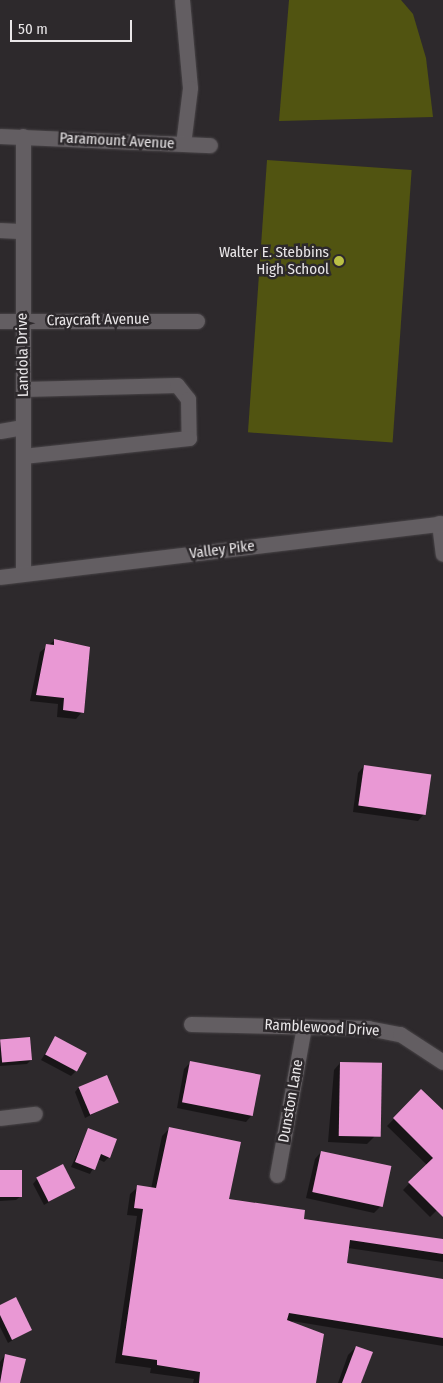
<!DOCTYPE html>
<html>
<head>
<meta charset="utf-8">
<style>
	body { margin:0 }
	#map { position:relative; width:443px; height:1383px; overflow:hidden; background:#2d292c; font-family:"Fira Sans Condensed",sans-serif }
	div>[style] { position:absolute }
	.green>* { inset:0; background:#515411; transform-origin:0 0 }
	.shadow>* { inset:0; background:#0007 }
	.building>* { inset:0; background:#e998d4; transform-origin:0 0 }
	.roads { filter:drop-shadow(0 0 1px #484447) drop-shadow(0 0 1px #484447) }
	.minor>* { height:15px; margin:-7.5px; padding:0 7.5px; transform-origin:7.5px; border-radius:7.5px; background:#635e62 }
	.dots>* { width:14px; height:14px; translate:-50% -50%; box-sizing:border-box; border:2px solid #2d292c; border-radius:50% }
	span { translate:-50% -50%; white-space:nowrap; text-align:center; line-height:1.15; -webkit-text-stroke:5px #2d292c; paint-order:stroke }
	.street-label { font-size:15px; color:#e9e6e8 }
	.poi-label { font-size:15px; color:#e9e6e8 }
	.right { translate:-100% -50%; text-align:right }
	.scale { position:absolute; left:10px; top:20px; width:122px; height:22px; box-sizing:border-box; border:2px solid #e9e6e8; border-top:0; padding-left:6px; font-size:15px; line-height:18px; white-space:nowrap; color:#e9e6e8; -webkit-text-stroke:4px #2d292c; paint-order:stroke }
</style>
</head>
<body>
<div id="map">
	<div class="green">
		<i style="clip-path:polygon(289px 0,401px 0,413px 14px,426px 58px,433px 117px,279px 121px)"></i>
		<i style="left:267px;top:160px;width:145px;height:273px;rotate:4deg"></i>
	</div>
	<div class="shadow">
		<i style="clip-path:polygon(55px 640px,70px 642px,82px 712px,76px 719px,57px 717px,58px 704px,30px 701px,40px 652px)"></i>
		<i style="clip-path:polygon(364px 766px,424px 814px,418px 821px,353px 812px,358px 773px)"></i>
		<i style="clip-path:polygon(55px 1038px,75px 1072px,71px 1076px,41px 1060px)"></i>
		<i style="clip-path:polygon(0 1042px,31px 1060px,27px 1064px,0 1066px)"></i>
		<i style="clip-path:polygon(191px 1062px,252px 1115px,246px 1122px,177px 1108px,184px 1069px)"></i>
		<i style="clip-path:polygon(340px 1063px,374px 1137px,367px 1144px,328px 1142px,334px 1070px)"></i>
		<i style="clip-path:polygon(79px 1087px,117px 1102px,85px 1118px,75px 1092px)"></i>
		<i style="clip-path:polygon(421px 1091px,443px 1113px,443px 1204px,430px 1217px,403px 1190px,427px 1165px,387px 1126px)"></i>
		<i style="clip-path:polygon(170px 1128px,228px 1200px,302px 1220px,443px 1240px,443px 1262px,348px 1248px,345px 1264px,443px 1280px,443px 1346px,292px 1321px,315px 1383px,193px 1383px,194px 1379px,150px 1373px,151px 1368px,115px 1363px,137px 1216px,127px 1215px,130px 1194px,138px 1187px,151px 1189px,162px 1136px)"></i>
		<i style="clip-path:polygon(88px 1130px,109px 1157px,104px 1162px,98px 1159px,90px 1174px,71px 1167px)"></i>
		<i style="clip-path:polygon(321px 1152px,381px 1206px,374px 1213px,306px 1198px,315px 1159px)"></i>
		<i style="clip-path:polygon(0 1172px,21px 1196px,16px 1200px,0 1201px)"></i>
		<i style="clip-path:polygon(37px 1179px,74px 1187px,44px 1205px,33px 1184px)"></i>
		<i style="clip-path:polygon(0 1307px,31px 1329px,8px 1343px,0 1327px)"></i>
		<i style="clip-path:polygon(356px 1347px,360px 1383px,338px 1383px,348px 1355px)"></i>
		<i style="clip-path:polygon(5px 1355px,19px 1383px,0 1383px,0 1362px)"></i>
	</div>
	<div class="building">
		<i style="clip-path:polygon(54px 639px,90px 647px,84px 713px,63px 710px,64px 698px,36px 695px,46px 644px,54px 645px)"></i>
		<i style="left:364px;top:765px;width:68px;height:41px;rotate:8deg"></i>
		<i style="left:55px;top:1036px;width:36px;height:21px;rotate:28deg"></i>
		<i style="left:30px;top:1037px;width:23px;height:30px;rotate:85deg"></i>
		<i style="left:190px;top:1061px;width:72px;height:42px;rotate:11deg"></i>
		<i style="left:340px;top:1062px;width:42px;height:74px;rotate:1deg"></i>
		<i style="left:107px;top:1075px;width:30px;height:31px;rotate:67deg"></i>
		<i style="clip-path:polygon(421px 1089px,443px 1110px,443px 1217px,408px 1182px,433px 1158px,393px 1118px)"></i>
		<i style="clip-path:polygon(169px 1127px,241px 1142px,229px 1199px,305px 1210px,304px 1219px,443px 1239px,443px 1254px,350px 1240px,347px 1263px,443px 1279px,443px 1338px,289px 1313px,287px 1320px,324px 1334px,316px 1383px,199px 1383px,200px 1372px,157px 1365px,157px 1360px,122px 1355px,143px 1209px,134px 1208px,137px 1185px,156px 1188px)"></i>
		<i style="clip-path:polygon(88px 1128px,117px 1139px,110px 1158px,101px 1154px,95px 1170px,75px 1162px)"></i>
		<i style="left:321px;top:1151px;width:72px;height:42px;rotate:12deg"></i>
		<i style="left:63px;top:1164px;width:27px;height:30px;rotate:63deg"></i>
		<i style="left:0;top:1170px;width:22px;height:27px"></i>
		<i style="clip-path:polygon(16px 1297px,32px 1330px,12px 1340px,0 1315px,0 1305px)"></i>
		<i style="clip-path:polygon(356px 1346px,373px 1352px,361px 1383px,342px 1383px)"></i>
		<i style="clip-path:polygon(5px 1354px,26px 1359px,20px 1383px,0 1383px)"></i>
	</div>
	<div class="roads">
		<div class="minor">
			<i style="left:182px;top:0;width:88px;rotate:84.8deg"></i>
			<i style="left:190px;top:88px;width:56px;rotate:97.1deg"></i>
			<i style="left:0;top:136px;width:210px;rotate:2.5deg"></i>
			<i style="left:0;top:230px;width:22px;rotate:3deg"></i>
			<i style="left:0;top:321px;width:197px"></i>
			<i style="left:23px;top:389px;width:154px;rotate:-1.5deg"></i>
			<i style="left:177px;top:385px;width:18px;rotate:52deg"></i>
			<i style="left:188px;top:399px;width:39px;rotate:89deg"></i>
			<i style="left:189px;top:438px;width:167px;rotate:173.8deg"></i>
			<i style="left:0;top:431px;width:23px;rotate:-10deg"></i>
			<i style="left:439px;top:523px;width:31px;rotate:83deg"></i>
			<i style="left:23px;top:574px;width:438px;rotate:-90deg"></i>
			<i style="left:0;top:577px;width:446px;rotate:-6.9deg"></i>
			<i style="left:191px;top:1024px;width:177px;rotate:1.3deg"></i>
			<i style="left:368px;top:1028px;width:33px;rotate:11deg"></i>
			<i style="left:400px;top:1034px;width:51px;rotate:33.1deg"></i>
			<i style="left:0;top:1118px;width:35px;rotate:-7deg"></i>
			<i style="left:277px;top:1175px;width:151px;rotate:-79.7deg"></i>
		</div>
	</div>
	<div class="dots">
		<i style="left:339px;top:261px;background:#bac045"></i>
	</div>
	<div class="street-label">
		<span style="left:117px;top:141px;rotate:3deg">Paramount Avenue</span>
		<span style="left:98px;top:320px;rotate:-1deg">Craycraft Avenue</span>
		<span style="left:23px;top:355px;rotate:-91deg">Landola Drive</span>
		<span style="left:222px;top:550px;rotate:-7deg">Valley Pike</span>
		<span style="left:322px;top:1028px;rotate:3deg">Ramblewood Drive</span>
		<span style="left:291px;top:1101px;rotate:-80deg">Dunston Lane</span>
	</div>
	<div class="poi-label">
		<span class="right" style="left:329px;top:261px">Walter E. Stebbins<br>High School</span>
	</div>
	<div class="scale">50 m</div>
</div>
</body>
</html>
